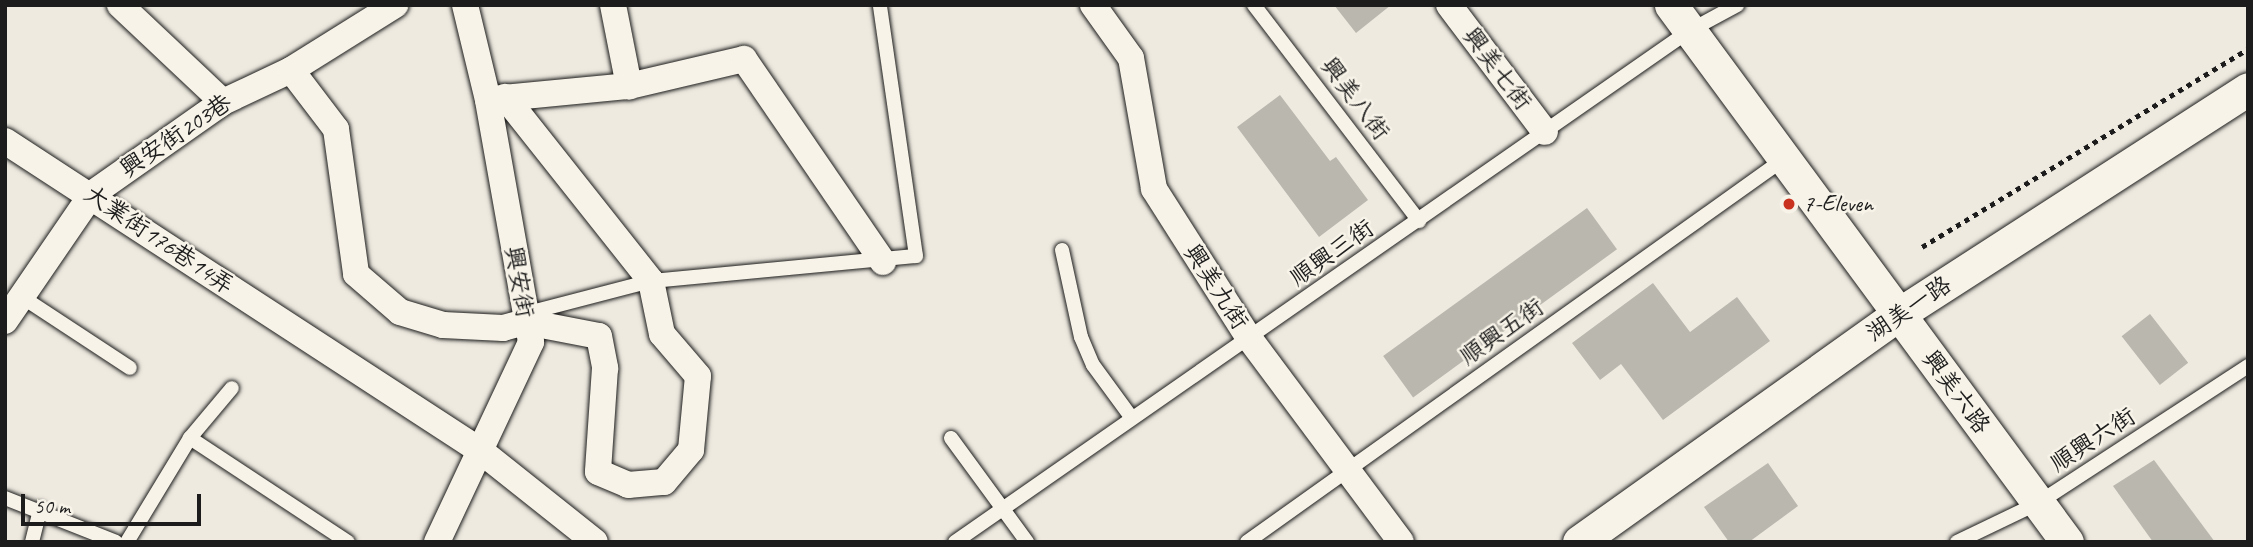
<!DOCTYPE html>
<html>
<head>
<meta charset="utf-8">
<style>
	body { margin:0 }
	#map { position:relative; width:2253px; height:547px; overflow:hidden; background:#eeeae0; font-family:Caveat,"LXGW WenKai TC",sans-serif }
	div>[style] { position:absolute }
	.building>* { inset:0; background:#bab7af; transform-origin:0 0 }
	.path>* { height:4.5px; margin-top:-2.25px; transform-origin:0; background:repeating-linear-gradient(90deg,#1c1c1c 0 5px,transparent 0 10px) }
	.roads { filter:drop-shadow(0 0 2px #1c1c1c) drop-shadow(0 0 2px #1c1c1c) }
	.service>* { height:14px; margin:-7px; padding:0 7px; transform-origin:7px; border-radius:7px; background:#f7f3e8 }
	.minor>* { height:26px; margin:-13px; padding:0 13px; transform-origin:13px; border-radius:13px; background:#f7f3e8 }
	.tertiary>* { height:33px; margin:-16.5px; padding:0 16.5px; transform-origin:16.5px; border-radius:16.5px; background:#f7f3e8 }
	.dots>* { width:19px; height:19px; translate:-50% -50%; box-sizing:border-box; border:4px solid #f7f3e8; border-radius:50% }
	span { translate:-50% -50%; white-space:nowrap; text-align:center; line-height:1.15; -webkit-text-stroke:5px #f7f3e8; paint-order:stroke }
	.street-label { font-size:24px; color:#1c1c1c }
	.poi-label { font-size:24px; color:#1c1c1c }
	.left { translate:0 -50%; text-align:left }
	.frame { position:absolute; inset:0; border:7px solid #1c1c1c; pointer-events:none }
	.scale { position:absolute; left:21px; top:494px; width:180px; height:32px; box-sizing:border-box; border:4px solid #1c1c1c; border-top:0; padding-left:9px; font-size:21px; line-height:24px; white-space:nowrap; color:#1c1c1c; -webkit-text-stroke:5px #f7f3e8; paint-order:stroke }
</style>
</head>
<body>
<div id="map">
	<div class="building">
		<i style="clip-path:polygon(1334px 5px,1391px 5px,1356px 33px)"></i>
		<i style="clip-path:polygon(1280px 95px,1330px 161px,1336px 157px,1368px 200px,1319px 237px,1237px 127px)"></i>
		<i style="left:1587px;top:208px;width:51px;height:252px;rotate:54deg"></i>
		<i style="clip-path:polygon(1653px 283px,1690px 332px,1737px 297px,1770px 341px,1663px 420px,1621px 364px,1600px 380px,1572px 343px)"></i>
		<i style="left:2150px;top:314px;width:62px;height:36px;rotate:52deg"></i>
		<i style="clip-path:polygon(2154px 460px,2215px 542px,2153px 542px,2113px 486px)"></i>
		<i style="clip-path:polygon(1768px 463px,1798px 506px,1749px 542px,1729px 542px,1704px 507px)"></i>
	</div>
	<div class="path">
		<i style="left:1922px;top:247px;width:381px;rotate:-31.3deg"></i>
	</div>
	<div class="roads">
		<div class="service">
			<i style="left:1254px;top:5px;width:272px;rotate:52.6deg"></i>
			<i style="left:1062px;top:250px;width:89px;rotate:77.7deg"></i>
			<i style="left:1081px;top:337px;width:30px;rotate:67deg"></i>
			<i style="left:1093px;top:365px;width:64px;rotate:53.8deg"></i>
			<i style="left:22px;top:297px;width:129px;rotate:33.3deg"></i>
			<i style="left:524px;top:314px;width:131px;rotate:-14.6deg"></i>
			<i style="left:651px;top:281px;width:266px;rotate:-5.4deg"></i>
			<i style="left:916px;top:256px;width:254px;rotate:-98.2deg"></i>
			<i style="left:190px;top:438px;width:189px;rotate:33.4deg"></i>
			<i style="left:951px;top:438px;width:129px;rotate:53.8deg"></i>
			<i style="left:5px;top:498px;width:119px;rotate:21.6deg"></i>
			<i style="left:32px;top:542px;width:34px;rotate:-76deg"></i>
			<i style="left:127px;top:542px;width:122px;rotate:-58.8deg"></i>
			<i style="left:190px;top:438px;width:65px;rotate:-50deg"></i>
			<i style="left:955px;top:542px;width:894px;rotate:-34.85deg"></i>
			<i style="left:1689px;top:31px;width:55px;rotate:-28.4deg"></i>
			<i style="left:1247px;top:542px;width:660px;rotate:-35.5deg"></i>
			<i style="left:1957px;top:542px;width:90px;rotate:-25.7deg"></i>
			<i style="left:2038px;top:503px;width:251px;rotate:-33.1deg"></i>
		</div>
		<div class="minor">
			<i style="left:120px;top:5px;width:141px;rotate:43.3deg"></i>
			<i style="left:613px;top:5px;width:83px;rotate:78.8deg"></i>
			<i style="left:1093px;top:5px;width:65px;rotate:54.4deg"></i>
			<i style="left:1131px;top:58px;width:133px;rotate:80deg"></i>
			<i style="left:1154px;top:189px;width:177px;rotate:57.5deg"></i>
			<i style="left:1249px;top:338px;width:254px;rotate:53.3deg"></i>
			<i style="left:1449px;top:5px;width:159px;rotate:52.9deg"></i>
			<i style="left:291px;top:70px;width:74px;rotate:52.7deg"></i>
			<i style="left:336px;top:129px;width:146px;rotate:82.1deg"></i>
			<i style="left:356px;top:274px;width:58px;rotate:40.8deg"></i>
			<i style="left:400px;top:312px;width:45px;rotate:16.8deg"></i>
			<i style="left:443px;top:325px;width:60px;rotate:2.9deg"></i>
			<i style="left:503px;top:328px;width:24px;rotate:-15deg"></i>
			<i style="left:526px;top:322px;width:74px;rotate:10.9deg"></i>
			<i style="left:599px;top:336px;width:33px;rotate:79deg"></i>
			<i style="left:605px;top:368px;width:104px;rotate:93.9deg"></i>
			<i style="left:598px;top:472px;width:33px;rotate:23deg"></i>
			<i style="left:628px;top:485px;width:36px;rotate:-5deg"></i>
			<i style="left:664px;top:482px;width:42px;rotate:-49.8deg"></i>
			<i style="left:691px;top:450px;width:74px;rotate:-84.6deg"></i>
			<i style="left:698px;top:376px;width:55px;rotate:-130.6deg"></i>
			<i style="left:662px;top:334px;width:54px;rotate:-101.7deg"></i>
			<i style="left:651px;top:281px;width:235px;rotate:-128.4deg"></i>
			<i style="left:493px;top:99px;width:137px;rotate:-5.5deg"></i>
			<i style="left:629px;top:86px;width:118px;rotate:-13.2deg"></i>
			<i style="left:744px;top:59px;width:246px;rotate:55.6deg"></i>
			<i style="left:5px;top:141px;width:569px;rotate:33.1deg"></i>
			<i style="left:482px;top:452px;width:144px;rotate:38.5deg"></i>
			<i style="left:5px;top:321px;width:154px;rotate:-55.6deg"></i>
			<i style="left:92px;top:194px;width:160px;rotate:-35.1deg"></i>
			<i style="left:223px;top:102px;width:75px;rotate:-25.2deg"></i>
			<i style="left:291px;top:70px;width:123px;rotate:-32deg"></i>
			<i style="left:437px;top:542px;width:221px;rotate:-64.8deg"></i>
			<i style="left:531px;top:342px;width:246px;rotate:-100.1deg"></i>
			<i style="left:488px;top:100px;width:98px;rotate:-103.6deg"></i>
		</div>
		<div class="tertiary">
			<i style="left:1671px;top:5px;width:667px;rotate:53.59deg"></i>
			<i style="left:1579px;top:542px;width:393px;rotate:-35.5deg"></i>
			<i style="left:1899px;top:314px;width:415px;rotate:-32.8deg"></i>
		</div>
	</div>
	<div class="dots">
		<i style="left:1789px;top:204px;background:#c8321e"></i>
	</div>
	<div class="street-label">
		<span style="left:1497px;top:69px;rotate:53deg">興美七街</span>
		<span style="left:1355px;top:99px;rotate:53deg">興美八街</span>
		<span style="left:176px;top:136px;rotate:-34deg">興安街203巷</span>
		<span style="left:159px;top:240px;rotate:34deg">大業街176巷14弄</span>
		<span style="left:1332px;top:253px;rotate:-35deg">順興三街</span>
		<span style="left:519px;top:282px;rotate:80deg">興安街</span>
		<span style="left:1216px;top:287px;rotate:57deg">興美九街</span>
		<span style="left:1909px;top:309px;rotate:-34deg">湖美一路</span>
		<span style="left:1502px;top:332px;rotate:-35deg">順興五街</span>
		<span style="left:1956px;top:392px;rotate:54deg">興美六路</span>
		<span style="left:2093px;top:440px;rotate:-33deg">順興六街</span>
	</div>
	<div class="poi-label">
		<span class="left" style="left:1803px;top:204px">7-Eleven</span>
	</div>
	<div class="frame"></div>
	<div class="scale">50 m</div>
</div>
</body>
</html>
